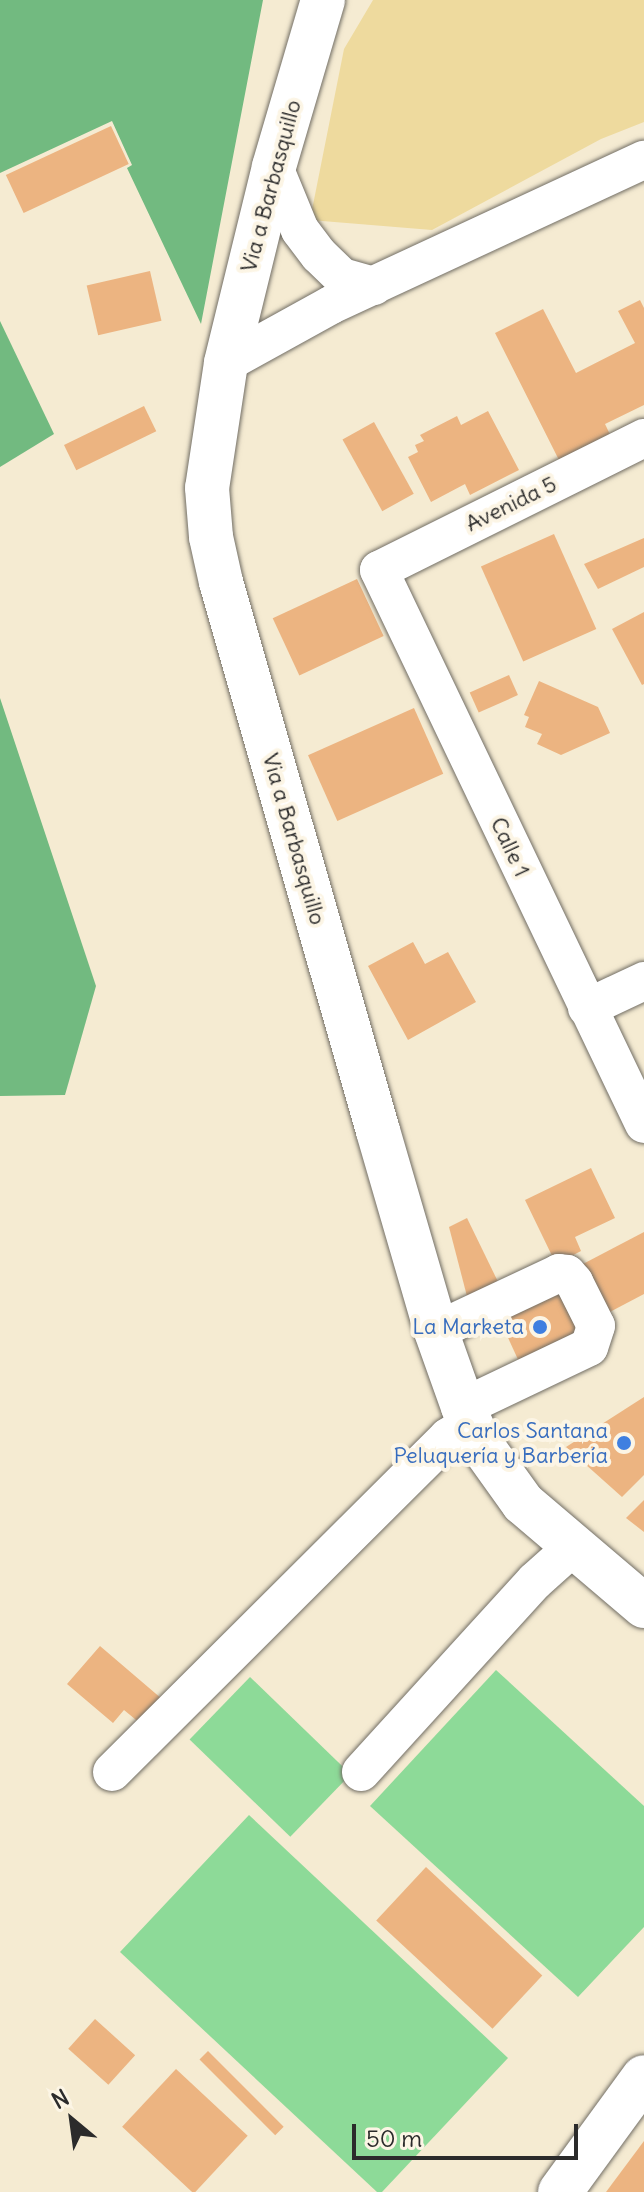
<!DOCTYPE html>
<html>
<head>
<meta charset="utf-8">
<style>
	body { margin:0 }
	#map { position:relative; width:644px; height:2192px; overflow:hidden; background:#f5ebd2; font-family:Delius,sans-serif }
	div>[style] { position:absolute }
	.green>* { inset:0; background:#8dda98; transform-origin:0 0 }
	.forest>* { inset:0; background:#72ba80 }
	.sand>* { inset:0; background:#eeda9e }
	.building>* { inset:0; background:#ecb481; transform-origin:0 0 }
	.roads { filter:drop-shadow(0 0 2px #726e65) drop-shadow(0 0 2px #726e65) }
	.minor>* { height:38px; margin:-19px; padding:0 19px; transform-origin:19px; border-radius:19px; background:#fff }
	.major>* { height:44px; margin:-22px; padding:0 22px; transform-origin:22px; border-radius:22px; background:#fff }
	.dots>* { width:22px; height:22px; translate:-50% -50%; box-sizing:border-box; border:4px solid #fcf5e5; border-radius:50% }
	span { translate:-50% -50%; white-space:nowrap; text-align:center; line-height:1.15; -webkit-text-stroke:8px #fcf5e5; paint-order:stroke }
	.street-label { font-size:22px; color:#2b2b2b }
	.shop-label { font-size:22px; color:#366cbe }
	.right { translate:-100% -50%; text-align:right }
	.north { position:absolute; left:32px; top:2080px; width:80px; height:80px; -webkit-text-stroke:6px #fcf5e5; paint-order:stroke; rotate:331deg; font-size:22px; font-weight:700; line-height:32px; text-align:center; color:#2b2b2b }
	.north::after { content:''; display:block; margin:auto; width:28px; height:36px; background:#2b2b2b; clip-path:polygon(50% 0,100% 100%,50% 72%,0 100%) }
	.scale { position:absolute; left:352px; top:2124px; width:226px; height:36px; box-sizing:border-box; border:4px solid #2b2b2b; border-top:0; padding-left:10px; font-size:24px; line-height:28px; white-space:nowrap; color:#2b2b2b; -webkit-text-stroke:6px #fcf5e5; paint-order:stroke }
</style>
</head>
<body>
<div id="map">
	<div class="green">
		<i style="clip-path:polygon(496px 1670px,644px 1806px,644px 1927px,578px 1997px,370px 1806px)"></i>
		<i style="left:250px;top:1677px;width:140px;height:87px;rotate:44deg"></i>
		<i style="clip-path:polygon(249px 1815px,508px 2058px,382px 2192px,377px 2192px,120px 1952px)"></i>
	</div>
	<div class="forest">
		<i style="clip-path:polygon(0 0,263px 0,201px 324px,127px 168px,132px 165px,112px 121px,0 173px)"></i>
		<i style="clip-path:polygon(0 321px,54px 434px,0 467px)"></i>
		<i style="clip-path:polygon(0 698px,96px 986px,65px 1095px,0 1096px)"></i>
	</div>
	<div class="sand">
		<i style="clip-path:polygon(373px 0,644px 0,644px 122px,601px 139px,432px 230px,310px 220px,344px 49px)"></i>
	</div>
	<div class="building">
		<i style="left:111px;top:126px;width:42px;height:116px;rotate:65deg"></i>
		<i style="left:150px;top:271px;width:51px;height:65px;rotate:77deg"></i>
		<i style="clip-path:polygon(640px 300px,644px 308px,644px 405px,605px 424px,617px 449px,566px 474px,495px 333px,543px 309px,576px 373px,635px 343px,618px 311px)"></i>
		<i style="left:144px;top:406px;width:28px;height:89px;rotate:64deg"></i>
		<i style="clip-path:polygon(488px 411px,519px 470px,470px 495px,465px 484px,431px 502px,408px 457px,418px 452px,415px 445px,424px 441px,420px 435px,457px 416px,461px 425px)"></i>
		<i style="left:374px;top:422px;width:82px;height:36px;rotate:61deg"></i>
		<i style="left:554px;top:534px;width:104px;height:80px;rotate:66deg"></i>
		<i style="clip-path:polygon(644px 538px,644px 567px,598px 589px,584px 564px)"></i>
		<i style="left:357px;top:579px;width:63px;height:93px;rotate:65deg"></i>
		<i style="clip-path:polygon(644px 612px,644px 684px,642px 685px,612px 629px)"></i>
		<i style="left:509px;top:675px;width:22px;height:43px;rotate:66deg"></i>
		<i style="clip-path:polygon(539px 681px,598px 707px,610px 733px,561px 755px,537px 744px,542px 734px,525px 727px,529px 717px,524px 715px)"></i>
		<i style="left:414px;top:708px;width:72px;height:116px;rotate:66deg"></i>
		<i style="clip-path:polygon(413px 942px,425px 964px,448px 952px,476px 1002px,408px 1040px,368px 966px)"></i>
		<i style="clip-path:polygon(591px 1168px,615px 1218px,575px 1237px,581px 1251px,556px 1264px,525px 1200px)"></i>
		<i style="clip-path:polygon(467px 1218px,502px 1290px,469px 1304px,449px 1227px)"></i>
		<i style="clip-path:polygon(644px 1232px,644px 1294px,606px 1314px,581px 1265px)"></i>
		<i style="clip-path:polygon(553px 1281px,583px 1337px,521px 1366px,498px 1316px)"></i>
		<i style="clip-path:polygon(644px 1397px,644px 1475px,622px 1497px,566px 1447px)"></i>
		<i style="clip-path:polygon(644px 1500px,644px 1532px,626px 1518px)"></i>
		<i style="clip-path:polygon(100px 1646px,162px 1699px,141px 1724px,124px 1710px,113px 1723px,67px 1684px)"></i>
		<i style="left:426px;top:1867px;width:159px;height:73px;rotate:43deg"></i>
		<i style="left:95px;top:2019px;width:54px;height:40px;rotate:42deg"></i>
		<i style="left:208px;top:2051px;width:107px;height:12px;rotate:45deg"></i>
		<i style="left:176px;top:2069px;width:98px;height:79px;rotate:43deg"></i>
		<i style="clip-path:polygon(644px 2141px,644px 2192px,606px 2192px)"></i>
	</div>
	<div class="roads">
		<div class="minor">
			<i style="left:274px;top:167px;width:68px;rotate:67.6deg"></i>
			<i style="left:300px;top:230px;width:31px;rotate:53deg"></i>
			<i style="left:319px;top:255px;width:32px;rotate:44deg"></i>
			<i style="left:342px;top:277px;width:33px;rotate:16deg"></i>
			<i style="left:226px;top:363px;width:120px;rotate:-28.9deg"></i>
			<i style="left:331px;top:305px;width:345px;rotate:-24.9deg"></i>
			<i style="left:644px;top:438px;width:296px;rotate:153.5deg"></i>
			<i style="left:379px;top:570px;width:614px;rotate:64.44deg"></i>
			<i style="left:587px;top:1008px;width:63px;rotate:-25.3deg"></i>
			<i style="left:436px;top:1331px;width:136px;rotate:-25.2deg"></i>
			<i style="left:559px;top:1273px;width:8px;rotate:7deg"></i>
			<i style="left:567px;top:1274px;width:11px;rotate:49deg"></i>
			<i style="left:574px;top:1282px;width:49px;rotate:63.4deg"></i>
			<i style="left:596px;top:1326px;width:22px;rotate:108deg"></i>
			<i style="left:589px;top:1347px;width:140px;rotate:154.5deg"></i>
			<i style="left:112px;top:1772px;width:474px;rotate:-44.9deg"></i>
			<i style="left:448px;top:1437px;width:26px;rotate:-31deg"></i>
			<i style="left:361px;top:1772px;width:258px;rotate:-47.7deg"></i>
			<i style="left:535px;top:1581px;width:52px;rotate:-41.9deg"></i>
		</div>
		<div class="major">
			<i style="left:323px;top:0;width:174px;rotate:106.4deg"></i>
			<i style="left:274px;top:167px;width:202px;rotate:103.8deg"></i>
			<i style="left:226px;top:363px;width:126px;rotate:98.6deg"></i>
			<i style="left:207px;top:488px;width:49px;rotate:85.3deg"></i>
			<i style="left:211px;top:537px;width:46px;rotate:77.5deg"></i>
			<i style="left:221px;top:582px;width:571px;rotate:74.04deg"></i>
			<i style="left:378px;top:1131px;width:208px;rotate:73.8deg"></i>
			<i style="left:436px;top:1331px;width:81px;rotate:70.4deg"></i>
			<i style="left:463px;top:1407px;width:40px;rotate:65deg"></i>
			<i style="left:480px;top:1443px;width:74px;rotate:54.4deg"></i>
			<i style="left:523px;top:1503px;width:159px;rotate:40.4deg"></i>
			<i style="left:560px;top:2192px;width:142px;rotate:-53.9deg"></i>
		</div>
	</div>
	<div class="dots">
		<i style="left:540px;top:1327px;background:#3f7fe0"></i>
		<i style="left:624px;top:1443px;background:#3f7fe0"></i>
	</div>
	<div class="street-label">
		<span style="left:271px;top:186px;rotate:-75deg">Via a Barbasquillo</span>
		<span style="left:511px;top:504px;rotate:-26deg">Avenida 5</span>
		<span style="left:294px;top:839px;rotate:74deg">Via a Barbasquillo</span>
		<span style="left:510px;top:847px;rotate:65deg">Calle 1</span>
	</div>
	<div class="shop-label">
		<span class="right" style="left:524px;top:1327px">La Marketa</span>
		<span class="right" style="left:608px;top:1443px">Carlos Santana<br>Peluquería y Barbería</span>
	</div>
	<div class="north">N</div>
	<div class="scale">50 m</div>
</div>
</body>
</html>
